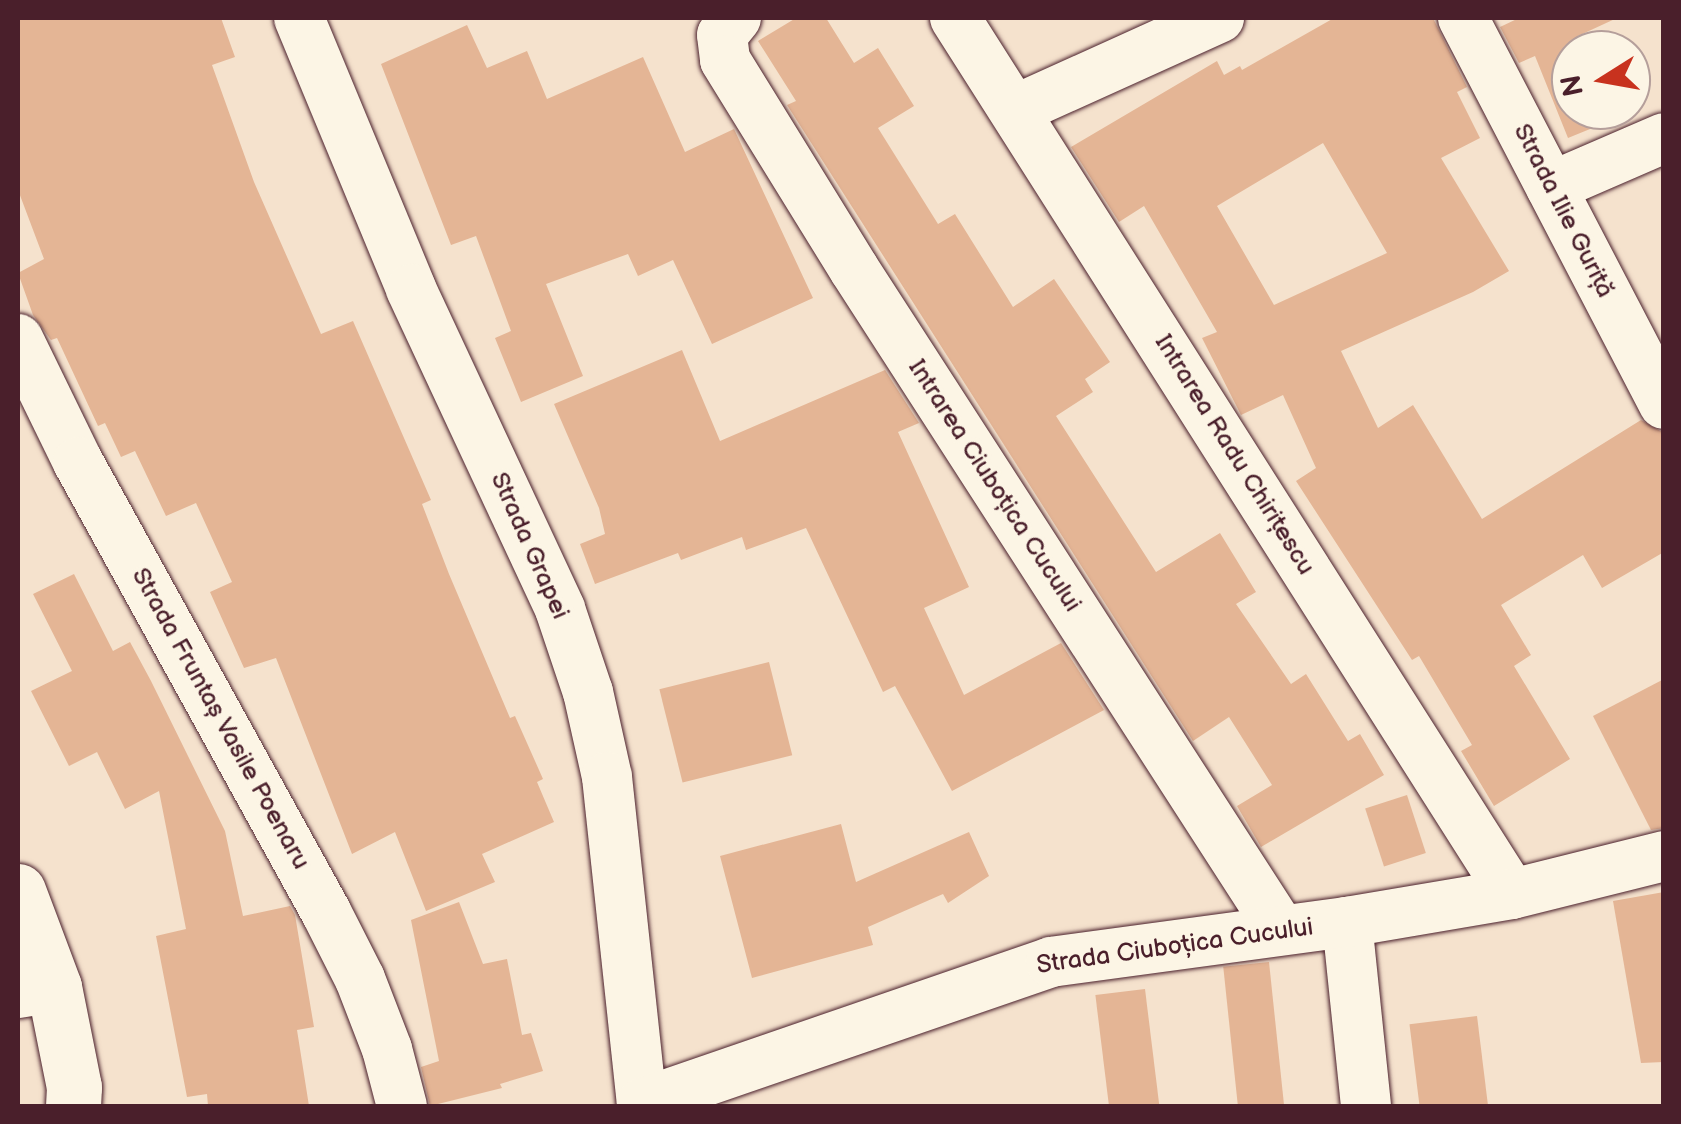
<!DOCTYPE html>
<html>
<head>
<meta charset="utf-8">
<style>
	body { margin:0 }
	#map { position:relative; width:1681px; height:1124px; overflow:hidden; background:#f5e2cd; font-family:"Balsamiq Sans",sans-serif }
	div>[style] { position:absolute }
	.building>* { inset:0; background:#e4b595; transform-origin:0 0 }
	.roads { filter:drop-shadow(0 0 2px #4a1f2b) drop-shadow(0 0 2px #4a1f2b) }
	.minor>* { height:50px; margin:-25px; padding:0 25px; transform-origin:25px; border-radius:25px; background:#fcf5e5 }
	.tertiary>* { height:55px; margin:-27.5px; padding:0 27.5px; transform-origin:27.5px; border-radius:27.5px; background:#fcf5e5 }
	span { translate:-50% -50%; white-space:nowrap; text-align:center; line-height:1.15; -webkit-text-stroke:8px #fcf5e5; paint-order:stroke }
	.street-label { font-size:25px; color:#4a1f2b }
	.frame { position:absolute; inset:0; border:20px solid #4a1f2b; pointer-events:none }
	.north { position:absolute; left:1551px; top:30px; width:100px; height:100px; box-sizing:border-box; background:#fcf5e5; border:2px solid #b59f9b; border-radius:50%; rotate:259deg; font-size:28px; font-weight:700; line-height:40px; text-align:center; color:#4a1f2b }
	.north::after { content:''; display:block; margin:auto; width:35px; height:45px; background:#c8321e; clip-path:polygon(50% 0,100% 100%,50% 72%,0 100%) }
</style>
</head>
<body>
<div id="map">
	<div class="building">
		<i style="clip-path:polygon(18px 18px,221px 18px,235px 57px,212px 65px,254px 182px,321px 334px,353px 321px,431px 500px,422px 504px,449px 574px,510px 718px,515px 716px,543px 779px,537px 782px,554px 822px,482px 854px,495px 882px,426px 911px,395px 832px,352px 854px,276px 658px,244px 668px,210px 592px,232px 582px,196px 503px,166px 516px,135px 451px,121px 457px,105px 423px,98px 426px,57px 338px,51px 340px,33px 315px,18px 273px,44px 259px,18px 190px)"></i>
		<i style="clip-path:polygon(796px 18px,826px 18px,854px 63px,878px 48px,914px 106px,878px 128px,938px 224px,955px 214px,1013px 307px,1054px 279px,1110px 362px,1085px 379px,1093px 392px,1056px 416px,1156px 572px,1220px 533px,1256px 592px,1236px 604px,1291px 684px,1306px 674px,1348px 741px,1360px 734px,1384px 775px,1261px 847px,1237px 806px,1272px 785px,1229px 717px,1193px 741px,787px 105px,796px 101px,758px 41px)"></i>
		<i style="clip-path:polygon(evenodd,1334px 18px,1433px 18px,1467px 87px,1457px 92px,1480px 138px,1441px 158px,1509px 271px,1473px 292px,1341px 351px,1378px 428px,1413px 405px,1482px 519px,1641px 420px,1664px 433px,1664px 552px,1602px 588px,1583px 555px,1501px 605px,1531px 655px,1514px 666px,1570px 759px,1494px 806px,1461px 751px,1472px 745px,1419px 656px,1412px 660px,1296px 481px,1316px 468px,1283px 395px,1241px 415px,1202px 338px,1217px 332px,1144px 206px,1119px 222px,1071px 147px,1217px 61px,1224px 75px,1240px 66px,1242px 70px,1334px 18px,1323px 143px,1387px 253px,1274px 305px,1217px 206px,1323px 143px)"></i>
		<i style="clip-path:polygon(1519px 18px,1617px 18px,1578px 36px,1584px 50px,1571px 50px,1571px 110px,1608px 110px,1612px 120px,1568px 138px,1535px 56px,1519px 63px,1500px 27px)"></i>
		<i style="clip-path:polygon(467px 25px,487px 68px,527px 51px,547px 99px,643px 57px,685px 152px,734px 129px,813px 298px,712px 344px,673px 260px,638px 276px,628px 254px,546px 284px,583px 376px,521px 402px,495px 338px,511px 331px,476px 236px,451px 245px,381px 64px)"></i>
		<i style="clip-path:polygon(682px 350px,720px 441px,885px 370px,919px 423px,898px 432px,969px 587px,924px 608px,964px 695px,1061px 643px,1104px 710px,952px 791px,895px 686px,883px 692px,806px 528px,746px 550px,742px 537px,681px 560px,678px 553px,595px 584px,580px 544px,605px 534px,599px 508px,554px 404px)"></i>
		<i style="clip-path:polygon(74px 574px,113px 651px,130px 642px,151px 681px,225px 831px,243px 916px,290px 906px,295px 915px,314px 1027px,297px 1030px,309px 1106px,208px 1106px,207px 1094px,187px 1097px,156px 936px,186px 929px,159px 791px,125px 809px,97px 752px,69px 766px,31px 691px,72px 671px,33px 594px)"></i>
		<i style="left:769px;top:662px;width:96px;height:113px;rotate:76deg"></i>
		<i style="clip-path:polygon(1664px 679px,1664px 828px,1651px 830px,1593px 716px)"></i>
		<i style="left:1407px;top:795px;width:61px;height:44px;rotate:72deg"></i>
		<i style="clip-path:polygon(841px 824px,856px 882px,969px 832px,989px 876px,948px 903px,943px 894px,868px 927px,873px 945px,752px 978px,720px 856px)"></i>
		<i style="clip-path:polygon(1664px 892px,1664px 1062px,1641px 1063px,1613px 901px)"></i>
		<i style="clip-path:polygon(459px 902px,483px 964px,507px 959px,522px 1035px,531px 1033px,543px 1071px,500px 1084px,502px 1088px,430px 1106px,421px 1067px,439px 1061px,411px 920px)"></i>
		<i style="left:1269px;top:962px;width:145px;height:46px;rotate:84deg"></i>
		<i style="left:1145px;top:989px;width:118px;height:50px;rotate:83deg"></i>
		<i style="left:1477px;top:1016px;width:91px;height:68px;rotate:83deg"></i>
	</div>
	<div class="roads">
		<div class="minor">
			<i style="left:299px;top:18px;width:293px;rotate:67.5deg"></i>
			<i style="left:411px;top:289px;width:353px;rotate:65deg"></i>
			<i style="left:560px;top:609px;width:88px;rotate:71.4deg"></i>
			<i style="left:588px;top:692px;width:87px;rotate:77.4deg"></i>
			<i style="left:607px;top:777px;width:331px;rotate:83.9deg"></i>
			<i style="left:736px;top:18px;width:22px;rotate:129deg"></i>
			<i style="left:722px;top:35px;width:25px;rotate:83deg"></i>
			<i style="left:725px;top:60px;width:246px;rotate:58.3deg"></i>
			<i style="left:854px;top:269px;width:787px;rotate:57.14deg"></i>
			<i style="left:955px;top:18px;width:1038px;rotate:57.55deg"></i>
			<i style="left:1463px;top:18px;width:435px;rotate:62.5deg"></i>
			<i style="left:1015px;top:110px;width:224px;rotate:-24.3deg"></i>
			<i style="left:1551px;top:187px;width:123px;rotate:-23.4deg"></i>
			<i style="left:18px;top:339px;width:137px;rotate:64deg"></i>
			<i style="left:78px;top:462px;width:514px;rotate:61.14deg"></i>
			<i style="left:326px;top:912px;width:75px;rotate:63.1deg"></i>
			<i style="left:360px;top:979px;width:75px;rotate:68.9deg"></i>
			<i style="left:387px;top:1049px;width:59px;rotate:75.3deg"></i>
			<i style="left:1347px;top:922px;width:185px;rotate:84.1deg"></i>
			<i style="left:18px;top:993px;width:36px;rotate:-9deg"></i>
			<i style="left:642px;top:1103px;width:433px;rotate:-19deg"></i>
			<i style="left:1051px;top:962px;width:299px;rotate:-7.7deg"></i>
			<i style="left:1347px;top:922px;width:167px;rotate:-9.6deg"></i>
			<i style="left:1512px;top:894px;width:157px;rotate:-14deg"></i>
		</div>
		<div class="tertiary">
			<i style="left:18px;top:891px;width:103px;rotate:69.4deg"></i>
			<i style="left:54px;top:987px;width:102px;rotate:78.7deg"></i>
			<i style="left:74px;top:1087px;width:19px;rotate:93deg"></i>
		</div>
	</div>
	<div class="street-label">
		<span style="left:1563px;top:211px;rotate:63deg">Strada Ilie Guriță</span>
		<span style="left:1234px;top:455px;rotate:58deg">Intrarea Radu Chirițescu</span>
		<span style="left:994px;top:486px;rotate:57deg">Intrarea Ciuboțica Cucului</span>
		<span style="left:529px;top:546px;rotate:66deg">Strada Grapei</span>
		<span style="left:220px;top:719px;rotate:61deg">Strada Fruntaș Vasile Poenaru</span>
		<span style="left:1175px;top:947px;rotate:-8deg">Strada Ciuboțica Cucului</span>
	</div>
	<div class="frame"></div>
	<div class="north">N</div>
</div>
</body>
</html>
